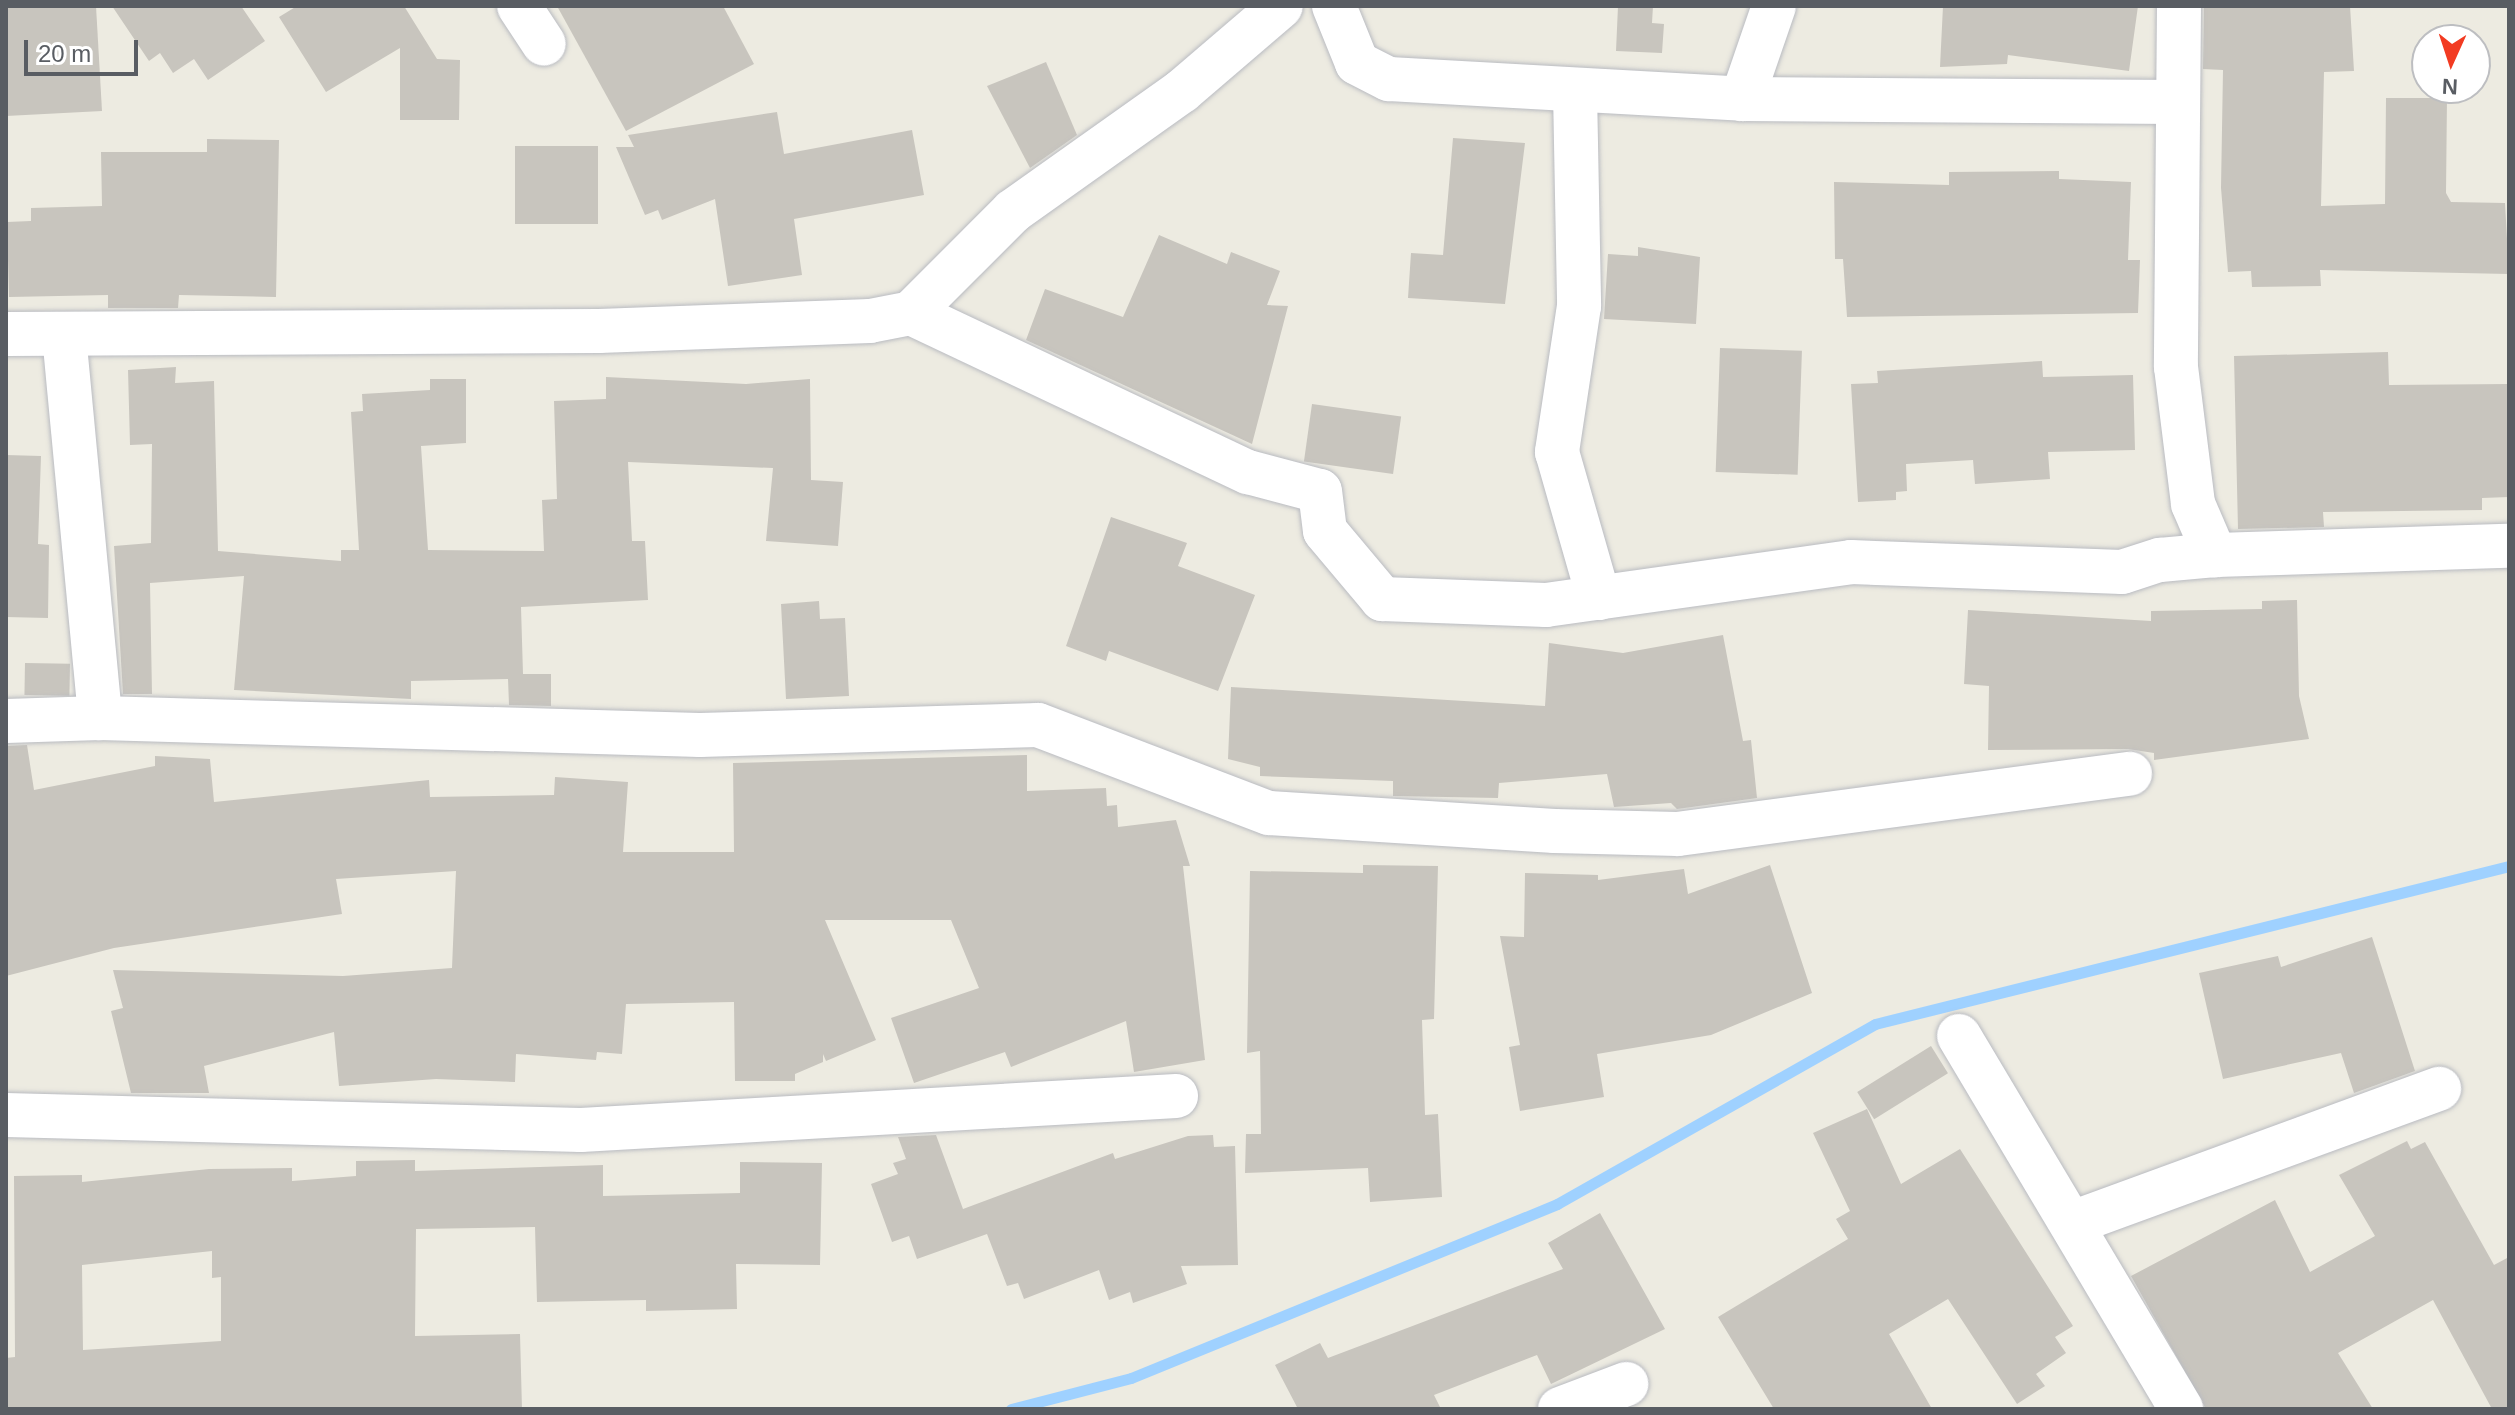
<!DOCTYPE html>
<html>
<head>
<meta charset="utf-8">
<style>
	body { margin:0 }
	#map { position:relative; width:2515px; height:1415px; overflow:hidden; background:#edebe1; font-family:Arial,sans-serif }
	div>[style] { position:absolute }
	.stream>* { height:11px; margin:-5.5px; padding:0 5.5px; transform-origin:5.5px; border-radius:5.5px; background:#9fd1ff }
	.building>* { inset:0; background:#c8c5be; transform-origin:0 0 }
	.roads { filter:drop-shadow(0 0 2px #b9bbc1) drop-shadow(0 0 2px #b9bbc1) }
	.street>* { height:44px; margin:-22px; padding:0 22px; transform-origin:22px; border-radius:22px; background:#fff }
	span { translate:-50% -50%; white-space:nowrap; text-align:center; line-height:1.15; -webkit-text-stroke:8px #fff; paint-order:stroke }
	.frame { position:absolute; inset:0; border:8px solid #595d63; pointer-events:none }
	.north { position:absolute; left:2411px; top:24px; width:80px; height:80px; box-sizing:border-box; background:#fff; border:2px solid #bdbec1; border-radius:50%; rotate:183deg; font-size:22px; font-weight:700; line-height:32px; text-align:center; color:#595d63 }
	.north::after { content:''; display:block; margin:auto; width:28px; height:36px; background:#f23b22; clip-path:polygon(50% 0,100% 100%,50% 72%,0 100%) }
	.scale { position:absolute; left:24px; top:40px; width:114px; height:36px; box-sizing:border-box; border:4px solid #595d63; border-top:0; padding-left:10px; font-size:24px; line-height:28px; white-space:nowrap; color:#595d63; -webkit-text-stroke:6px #fff; paint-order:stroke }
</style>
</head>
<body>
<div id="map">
	<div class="stream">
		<i style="left:1011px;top:1409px;width:124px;rotate:-14.5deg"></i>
		<i style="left:1131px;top:1378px;width:460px;rotate:-22.2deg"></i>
		<i style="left:1557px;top:1204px;width:365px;rotate:-29.5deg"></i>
		<i style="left:1875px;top:1024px;width:653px;rotate:-13.99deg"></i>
	</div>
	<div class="building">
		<i style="clip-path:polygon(32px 6px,96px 6px,102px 111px,6px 116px,6px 7px)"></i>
		<i style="clip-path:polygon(112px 6px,241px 6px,265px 41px,208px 80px,194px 59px,173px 73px,160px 53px,149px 61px)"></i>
		<i style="clip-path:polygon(297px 6px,404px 6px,437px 59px,460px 60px,459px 120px,400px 120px,400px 48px,326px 92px,279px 17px)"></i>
		<i style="clip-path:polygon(557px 6px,723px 6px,754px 64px,626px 131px)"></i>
		<i style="clip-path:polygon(1618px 6px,1653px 6px,1652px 23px,1664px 24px,1662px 53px,1616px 51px)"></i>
		<i style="clip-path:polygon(1943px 6px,2138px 6px,2129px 71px,2008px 55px,2007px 64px,1940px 67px)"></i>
		<i style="clip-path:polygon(2204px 6px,2350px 6px,2354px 71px,2324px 72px,2321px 206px,2385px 204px,2386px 98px,2447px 98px,2446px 193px,2451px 202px,2505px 203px,2509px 274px,2320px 270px,2321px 286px,2252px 287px,2251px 271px,2228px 272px,2221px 188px,2223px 70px,2203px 69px)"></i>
		<i style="clip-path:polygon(1046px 62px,1077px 135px,1030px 168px,987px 86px)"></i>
		<i style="clip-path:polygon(777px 112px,784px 154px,912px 130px,924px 195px,794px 219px,802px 275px,728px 286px,715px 199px,662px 220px,658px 210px,645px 215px,616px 147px,634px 147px,628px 135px)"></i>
		<i style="clip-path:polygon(1453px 138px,1525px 143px,1505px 304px,1408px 298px,1411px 253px,1443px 255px)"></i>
		<i style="clip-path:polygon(207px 139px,279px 140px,276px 297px,179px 295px,178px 308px,108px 308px,108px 295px,9px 297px,7px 222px,31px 221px,31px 208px,102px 206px,101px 152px,207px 152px)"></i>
		<i style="left:515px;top:146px;width:83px;height:78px"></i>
		<i style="clip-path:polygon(2059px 171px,2059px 179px,2131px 182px,2128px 260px,2140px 260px,2138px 313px,1847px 317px,1843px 259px,1835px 259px,1834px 182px,1949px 185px,1949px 172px)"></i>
		<i style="clip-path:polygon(1159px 235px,1227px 264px,1231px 252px,1280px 271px,1267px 305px,1288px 306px,1252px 444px,1026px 340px,1045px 289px,1123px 317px)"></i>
		<i style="clip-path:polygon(1638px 247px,1700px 257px,1696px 324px,1604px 319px,1608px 254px,1638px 256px)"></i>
		<i style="left:1720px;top:348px;width:82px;height:124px;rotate:2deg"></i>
		<i style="clip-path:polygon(2388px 352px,2389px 385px,2509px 384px,2509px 497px,2482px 498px,2482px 510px,2323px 512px,2324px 527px,2238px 529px,2234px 356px)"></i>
		<i style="clip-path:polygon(2042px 361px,2043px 377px,2133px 375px,2135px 450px,2048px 452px,2050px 479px,1975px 484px,1973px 460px,1906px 464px,1907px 491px,1896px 492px,1896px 500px,1858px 502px,1851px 384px,1878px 383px,1877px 371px)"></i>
		<i style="clip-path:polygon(176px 367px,175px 383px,214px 381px,218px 551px,341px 561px,341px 550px,359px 550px,351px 412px,363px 411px,362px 394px,430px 390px,430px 379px,466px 379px,466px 443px,421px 446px,428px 550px,544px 551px,542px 500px,557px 499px,554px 401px,606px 399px,606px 377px,746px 384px,810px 379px,811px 480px,843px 482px,838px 546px,766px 541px,773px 468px,628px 462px,632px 541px,645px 541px,648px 600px,521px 607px,523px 674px,551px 674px,551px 706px,509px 705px,508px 679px,411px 681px,411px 699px,234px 690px,244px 576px,150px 583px,152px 694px,123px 694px,114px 546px,151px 543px,152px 444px,130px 445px,128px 370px)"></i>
		<i style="left:1312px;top:404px;width:90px;height:58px;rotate:8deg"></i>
		<i style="clip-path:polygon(6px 455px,41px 456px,38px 544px,49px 545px,48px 618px,6px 617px)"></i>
		<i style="clip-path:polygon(1111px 517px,1187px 543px,1178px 566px,1255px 595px,1218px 691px,1109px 651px,1106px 661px,1066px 646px)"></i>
		<i style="clip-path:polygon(2297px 600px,2299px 696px,2309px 739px,2154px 760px,2154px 753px,2128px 749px,1988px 750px,1989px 686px,1964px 684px,1968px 610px,2151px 621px,2151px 611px,2262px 609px,2262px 601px)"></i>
		<i style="clip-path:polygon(819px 601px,820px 619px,845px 618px,849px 696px,786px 699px,781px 604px)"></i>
		<i style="clip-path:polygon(1723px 635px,1743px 741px,1751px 740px,1757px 798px,1677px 809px,1671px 803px,1614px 807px,1607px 774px,1499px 783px,1498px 798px,1393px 796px,1393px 781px,1260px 776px,1260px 767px,1228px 759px,1231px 687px,1545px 706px,1549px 643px,1623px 653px)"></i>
		<i style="left:25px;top:663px;width:45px;height:32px;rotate:1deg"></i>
		<i style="clip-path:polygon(27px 745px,34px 790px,155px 766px,155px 756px,210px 759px,214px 802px,429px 780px,430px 797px,554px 795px,555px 777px,628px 782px,623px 852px,734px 852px,733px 763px,1027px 755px,1027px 791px,1106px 788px,1107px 806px,1117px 805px,1118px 827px,1176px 820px,1190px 866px,1183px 866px,1205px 1060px,1134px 1072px,1126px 1021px,1011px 1067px,1005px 1052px,914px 1083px,891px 1018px,979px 988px,951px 920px,825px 920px,876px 1040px,826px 1061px,823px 1054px,823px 1062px,795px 1074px,795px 1081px,735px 1081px,734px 1002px,626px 1004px,622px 1054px,597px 1052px,596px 1060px,516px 1054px,515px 1082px,436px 1079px,339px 1086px,334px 1032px,204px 1066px,209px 1093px,131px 1093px,111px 1011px,123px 1008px,113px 970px,343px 976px,452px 968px,456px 871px,336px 879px,342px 914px,114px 948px,6px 976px,6px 746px)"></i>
		<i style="clip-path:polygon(1363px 865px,1438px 866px,1434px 1019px,1422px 1020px,1425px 1115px,1438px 1114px,1442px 1197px,1370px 1202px,1368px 1168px,1245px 1173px,1246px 1134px,1261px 1134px,1260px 1051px,1247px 1053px,1250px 871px,1363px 873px)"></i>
		<i style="clip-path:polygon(1770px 865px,1812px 993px,1711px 1035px,1597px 1054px,1604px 1097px,1520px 1111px,1509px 1047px,1520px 1045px,1500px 936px,1524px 937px,1525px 873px,1598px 875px,1598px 880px,1684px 869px,1688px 894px)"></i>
		<i style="clip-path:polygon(2372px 937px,2415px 1071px,2354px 1093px,2341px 1053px,2223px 1079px,2199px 973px,2278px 956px,2281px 967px)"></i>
		<i style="left:1931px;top:1046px;width:32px;height:87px;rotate:58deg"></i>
		<i style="clip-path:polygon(1867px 1109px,1901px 1184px,1960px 1149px,2073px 1326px,2055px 1337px,2066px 1353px,2036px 1374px,2045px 1386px,2017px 1404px,1948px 1299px,1889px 1334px,1932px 1409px,1774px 1409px,1718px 1317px,1848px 1239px,1836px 1219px,1850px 1211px,1813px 1133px)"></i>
		<i style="clip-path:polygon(936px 1135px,963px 1209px,1113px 1153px,1115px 1159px,1188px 1136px,1213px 1135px,1214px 1147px,1235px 1146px,1238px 1265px,1181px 1266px,1187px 1284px,1133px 1303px,1130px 1292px,1109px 1300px,1099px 1270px,1024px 1299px,1018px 1283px,1007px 1286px,987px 1234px,917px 1259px,909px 1236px,892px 1242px,871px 1184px,898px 1174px,893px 1163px,906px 1159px,898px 1137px)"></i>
		<i style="clip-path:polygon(2407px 1141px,2411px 1149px,2425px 1142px,2494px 1265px,2509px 1257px,2509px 1409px,2492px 1409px,2433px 1300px,2338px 1353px,2373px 1409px,2206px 1409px,2131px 1276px,2275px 1200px,2310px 1272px,2375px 1236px,2339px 1175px)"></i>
		<i style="clip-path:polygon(evenodd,415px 1160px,415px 1171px,603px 1165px,603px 1196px,740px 1193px,740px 1162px,822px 1163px,820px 1265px,736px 1264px,737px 1309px,646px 1311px,646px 1300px,537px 1302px,535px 1227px,416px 1229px,415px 1336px,520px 1334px,522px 1409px,6px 1409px,6px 1358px,15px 1357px,14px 1176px,82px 1175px,82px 1182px,209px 1169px,292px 1168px,292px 1181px,356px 1176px,356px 1161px,415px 1160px,212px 1251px,212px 1278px,221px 1277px,221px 1341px,83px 1350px,82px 1265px,212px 1251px)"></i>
		<i style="clip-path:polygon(1600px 1213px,1665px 1329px,1551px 1384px,1537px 1355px,1434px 1395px,1441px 1409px,1298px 1409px,1275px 1365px,1320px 1343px,1328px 1358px,1563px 1269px,1548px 1243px)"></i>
	</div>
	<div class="roads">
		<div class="street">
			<i style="left:519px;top:6px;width:45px;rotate:56.7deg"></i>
			<i style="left:1334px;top:6px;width:61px;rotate:68deg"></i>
			<i style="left:1357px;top:63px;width:36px;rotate:27deg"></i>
			<i style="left:1389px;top:79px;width:354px;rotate:3.2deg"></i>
			<i style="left:1742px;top:99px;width:436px;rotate:0.4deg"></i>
			<i style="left:2179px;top:6px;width:361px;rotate:90.5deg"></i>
			<i style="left:2176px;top:367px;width:138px;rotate:82.9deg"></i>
			<i style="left:2193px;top:504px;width:56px;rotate:66.7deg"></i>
			<i style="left:1575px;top:91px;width:215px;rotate:88.9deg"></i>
			<i style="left:1579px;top:306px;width:148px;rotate:98.6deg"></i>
			<i style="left:1557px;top:452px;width:152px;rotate:74deg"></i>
			<i style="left:1742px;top:99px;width:98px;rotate:-71deg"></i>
			<i style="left:911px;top:313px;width:373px;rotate:25.3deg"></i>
			<i style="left:1248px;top:472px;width:74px;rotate:14.8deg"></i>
			<i style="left:1320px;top:491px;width:40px;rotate:82.9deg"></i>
			<i style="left:1325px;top:531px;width:89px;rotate:50deg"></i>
			<i style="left:1382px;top:599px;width:164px;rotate:2.1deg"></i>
			<i style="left:1546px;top:605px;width:308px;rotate:-8deg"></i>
			<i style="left:1851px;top:562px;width:271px;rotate:2.1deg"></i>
			<i style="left:2122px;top:572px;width:40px;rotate:-18deg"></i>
			<i style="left:2160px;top:560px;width:55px;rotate:-5.2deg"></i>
			<i style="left:2215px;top:555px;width:294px;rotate:-1.8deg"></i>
			<i style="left:6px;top:334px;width:593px;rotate:-0.29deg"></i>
			<i style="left:599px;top:331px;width:271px;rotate:-2.1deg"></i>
			<i style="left:870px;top:321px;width:42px;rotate:-11deg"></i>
			<i style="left:911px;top:313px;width:144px;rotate:-45deg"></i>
			<i style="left:1013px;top:211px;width:207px;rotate:-35.4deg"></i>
			<i style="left:1182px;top:91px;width:130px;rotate:-40.6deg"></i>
			<i style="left:64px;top:335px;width:385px;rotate:84.6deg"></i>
			<i style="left:6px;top:721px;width:94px;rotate:-1.8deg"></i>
			<i style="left:100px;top:718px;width:600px;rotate:1.62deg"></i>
			<i style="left:700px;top:735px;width:338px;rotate:-1.7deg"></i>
			<i style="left:1038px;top:725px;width:247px;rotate:20.9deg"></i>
			<i style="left:1269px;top:813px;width:286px;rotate:3.6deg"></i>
			<i style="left:1554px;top:831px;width:124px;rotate:1.4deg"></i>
			<i style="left:1678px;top:834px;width:456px;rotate:-7.6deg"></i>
			<i style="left:1959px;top:1036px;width:434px;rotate:59.2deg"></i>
			<i style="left:6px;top:1115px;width:575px;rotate:1.49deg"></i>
			<i style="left:581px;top:1130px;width:596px;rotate:-3.27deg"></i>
			<i style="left:2072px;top:1223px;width:391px;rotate:-20.1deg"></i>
			<i style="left:1560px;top:1409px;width:71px;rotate:-20.7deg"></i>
		</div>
	</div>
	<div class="frame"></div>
	<div class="north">N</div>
	<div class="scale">20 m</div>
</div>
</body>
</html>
